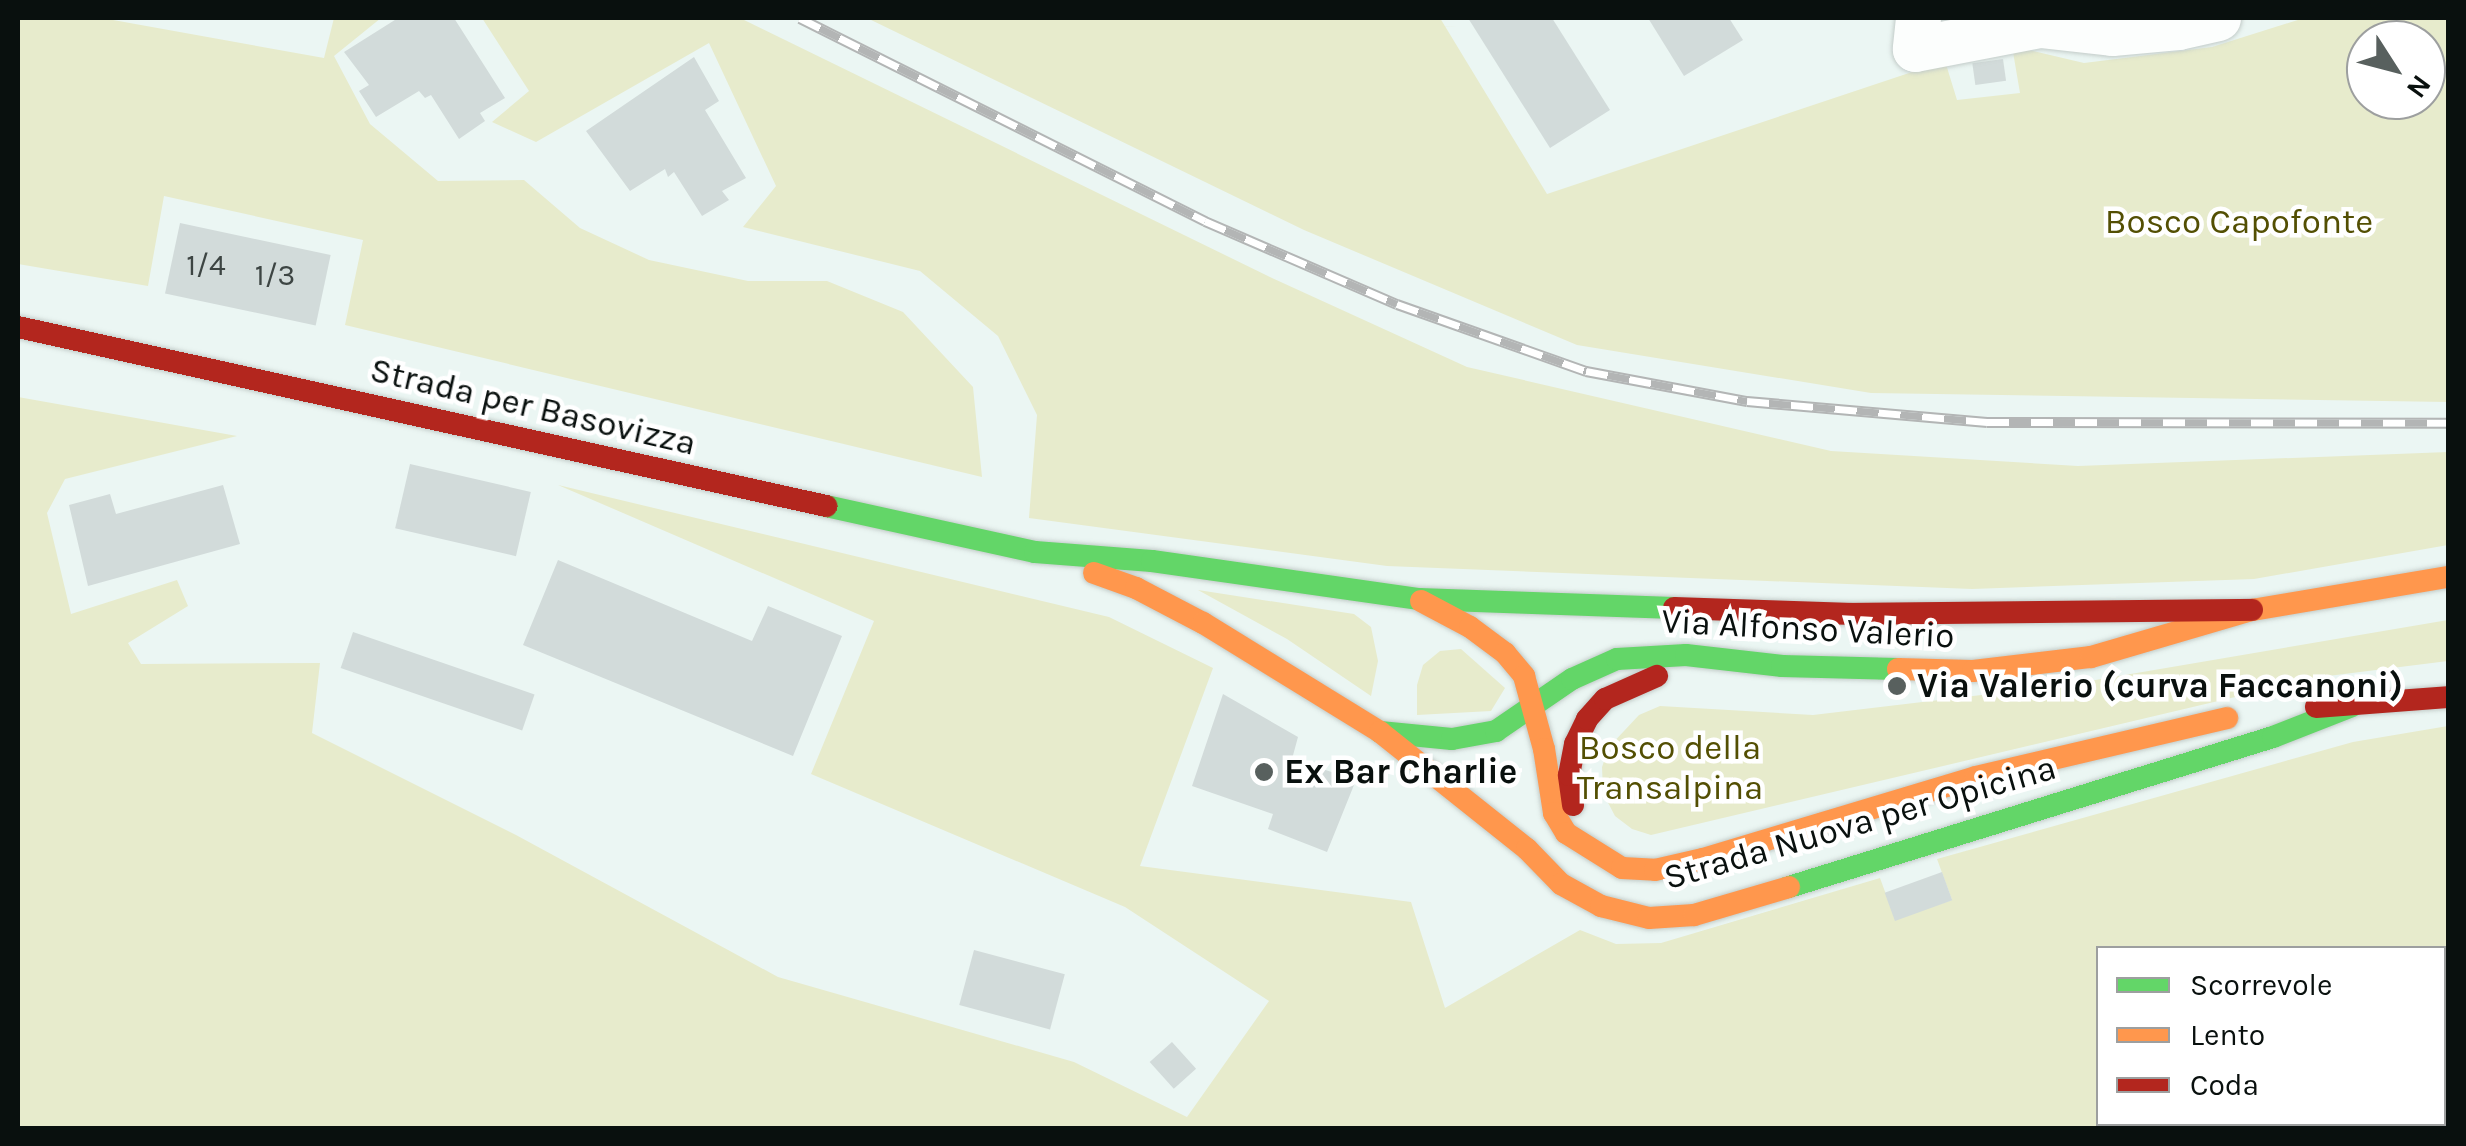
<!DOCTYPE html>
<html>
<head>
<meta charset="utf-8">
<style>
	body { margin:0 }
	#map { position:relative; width:2466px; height:1146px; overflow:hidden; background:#ebf6f3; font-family:Karla,sans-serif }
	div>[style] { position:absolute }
	.green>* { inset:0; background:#e7ebcc }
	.building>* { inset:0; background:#d2dbda; transform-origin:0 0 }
	.roads { filter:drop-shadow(0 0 2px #c3ccc9) drop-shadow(0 0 2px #c3ccc9) }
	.street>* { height:45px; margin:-22.5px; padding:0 22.5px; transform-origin:22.5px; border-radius:22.5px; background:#fcfefd }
	.fast>* { height:22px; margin:-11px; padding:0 11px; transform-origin:11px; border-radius:11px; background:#63d668 }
	.slow>* { height:22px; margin:-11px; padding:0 11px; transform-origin:11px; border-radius:11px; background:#ff974d }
	.jam>* { height:22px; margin:-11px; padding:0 11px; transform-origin:11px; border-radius:11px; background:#b3261e }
	.rail>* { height:11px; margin-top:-5.5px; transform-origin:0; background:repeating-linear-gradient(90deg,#fff 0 22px,#b3b5b5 0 44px); box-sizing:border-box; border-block:2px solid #b3b5b5 }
	.dots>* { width:28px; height:28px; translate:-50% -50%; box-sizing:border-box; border:5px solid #fff; border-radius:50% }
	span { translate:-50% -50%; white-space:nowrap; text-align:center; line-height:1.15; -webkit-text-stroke:9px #fff; paint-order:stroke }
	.number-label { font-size:30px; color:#3d4543 }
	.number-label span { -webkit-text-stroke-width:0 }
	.park-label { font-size:35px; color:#534f03 }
	.street-label { font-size:35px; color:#09100e }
	.poi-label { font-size:35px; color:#09100e; font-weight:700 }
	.left { translate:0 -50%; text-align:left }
	.frame { position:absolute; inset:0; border:20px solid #09100e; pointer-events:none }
	.legend { position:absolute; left:2096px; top:946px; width:350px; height:180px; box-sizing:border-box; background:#fff; border:2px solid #9d9f9f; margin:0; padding:12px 18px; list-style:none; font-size:30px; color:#09100e }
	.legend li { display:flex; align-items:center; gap:20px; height:50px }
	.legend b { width:50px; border:2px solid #9d9f9f }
	.north { position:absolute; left:2346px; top:20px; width:100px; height:100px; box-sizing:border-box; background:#fff; border:2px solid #9d9f9f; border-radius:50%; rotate:126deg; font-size:28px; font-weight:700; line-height:40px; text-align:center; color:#09100e }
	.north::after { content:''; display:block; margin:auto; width:35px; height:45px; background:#58605e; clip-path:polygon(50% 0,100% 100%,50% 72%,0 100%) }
</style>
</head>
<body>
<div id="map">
	<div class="green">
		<i style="clip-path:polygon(18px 18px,102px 18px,324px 58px,334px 18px,381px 18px,334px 56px,370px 124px,438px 181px,524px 180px,580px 228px,649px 260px,748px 281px,827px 281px,903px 312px,973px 387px,982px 477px,345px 325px,363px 240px,164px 196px,148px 286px,18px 264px)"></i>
		<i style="clip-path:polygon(482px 18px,740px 18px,1272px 278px,1467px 367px,1831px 451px,2078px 466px,2448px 452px,2448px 545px,2254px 579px,1972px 589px,1387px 566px,1029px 518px,1037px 415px,998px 336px,920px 271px,743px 227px,776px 186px,709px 43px,536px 142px,492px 122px,529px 91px)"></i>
		<i style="clip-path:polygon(evenodd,867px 18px,1440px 18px,1547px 194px,1945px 61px,1957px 100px,2020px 93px,2013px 52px,2029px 50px,2084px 63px,2212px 47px,2304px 18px,2448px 18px,2448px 402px,1871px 393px,1577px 345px,1304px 230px,867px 18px,2366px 40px,2426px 40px,2426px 100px,2366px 100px,2366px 40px)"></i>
		<i style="clip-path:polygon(evenodd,18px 397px,237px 436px,65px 479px,47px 513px,71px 614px,177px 580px,188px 606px,128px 643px,141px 664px,320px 663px,312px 733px,516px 835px,778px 977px,1074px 1062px,1187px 1117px,1269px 1001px,1125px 907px,811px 774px,874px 621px,558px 485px,1109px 617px,1213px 668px,1140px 866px,1411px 902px,1445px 1008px,1580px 930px,1616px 944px,1661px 943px,1880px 878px,1895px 919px,1952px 900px,1937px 859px,2353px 742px,2448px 726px,2448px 1128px,18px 1128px,18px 397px,2098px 948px,2444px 948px,2444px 1124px,2098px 1124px,2098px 948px)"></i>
		<i style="clip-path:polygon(1198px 590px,1354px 614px,1371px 627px,1378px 661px,1371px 696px,1287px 639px)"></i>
		<i style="clip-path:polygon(2448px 620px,2448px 661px,2320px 677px,1651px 835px,1632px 829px,1615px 816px,1603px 793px,1602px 767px,1609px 747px,1639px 715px,1660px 706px,1813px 715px,2066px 685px)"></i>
		<i style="clip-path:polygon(1461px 649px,1505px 688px,1491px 711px,1417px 715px,1417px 685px,1423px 665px,1440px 651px)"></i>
	</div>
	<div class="building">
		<i style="clip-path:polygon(398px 18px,454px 18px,505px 98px,480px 113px,485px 121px,459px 139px,431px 95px,425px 98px,419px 91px,376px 117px,359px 91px,369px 85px,344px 52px)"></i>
		<i style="clip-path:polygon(1468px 18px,1552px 18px,1610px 110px,1550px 148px)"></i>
		<i style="clip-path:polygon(1648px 18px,1729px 18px,1743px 40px,1684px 76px)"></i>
		<i style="clip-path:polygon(694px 57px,719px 101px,705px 110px,746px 178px,722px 191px,729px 200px,702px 216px,674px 172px,668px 177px,665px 169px,630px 191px,586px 131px)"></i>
		<i style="left:2003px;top:59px;width:22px;height:31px;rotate:82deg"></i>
		<i style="left:180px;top:223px;width:154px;height:72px;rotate:12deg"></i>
		<i style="left:410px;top:464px;width:124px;height:66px;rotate:13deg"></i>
		<i style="clip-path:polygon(223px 485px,240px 544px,88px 586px,69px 505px,110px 494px,116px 514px)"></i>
		<i style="clip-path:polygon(558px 560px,752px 641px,768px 606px,842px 636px,793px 756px,523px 645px)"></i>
		<i style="left:353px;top:632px;width:192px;height:38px;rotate:19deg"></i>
		<i style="clip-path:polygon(1223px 694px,1298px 737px,1292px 759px,1356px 780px,1327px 852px,1268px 829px,1273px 814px,1192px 786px)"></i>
		<i style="left:1942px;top:872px;width:30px;height:61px;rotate:70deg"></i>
		<i style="left:974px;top:950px;width:94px;height:57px;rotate:15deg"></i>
		<i style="left:1172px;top:1042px;width:36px;height:30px;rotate:48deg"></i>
	</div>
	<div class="roads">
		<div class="street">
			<i style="left:1918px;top:18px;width:31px;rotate:96deg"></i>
			<i style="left:1915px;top:49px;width:127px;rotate:-10.9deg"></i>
			<i style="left:2040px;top:25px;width:72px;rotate:6.3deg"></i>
			<i style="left:2112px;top:33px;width:66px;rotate:-5.2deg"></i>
			<i style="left:2178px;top:27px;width:41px;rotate:-12.7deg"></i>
		</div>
		<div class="fast">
			<i style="left:826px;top:506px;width:214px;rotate:12.4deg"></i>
			<i style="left:1035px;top:552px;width:117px;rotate:4.4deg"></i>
			<i style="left:1152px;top:561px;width:270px;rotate:8.1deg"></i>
			<i style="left:1419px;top:599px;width:255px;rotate:2deg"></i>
			<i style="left:1380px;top:732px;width:72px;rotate:5.6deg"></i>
			<i style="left:1452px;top:739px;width:45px;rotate:-10.3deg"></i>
			<i style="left:1496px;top:731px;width:92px;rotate:-34.4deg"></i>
			<i style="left:1572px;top:679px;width:49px;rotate:-24deg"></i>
			<i style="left:1617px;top:659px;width:69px;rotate:-3.3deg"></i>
			<i style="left:1686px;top:655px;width:97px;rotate:6.5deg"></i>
			<i style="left:1782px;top:666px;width:116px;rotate:1.5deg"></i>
			<i style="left:1789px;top:887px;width:507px;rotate:-17.22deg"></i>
			<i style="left:2273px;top:737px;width:85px;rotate:-21.4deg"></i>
		</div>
		<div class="slow">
			<i style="left:1094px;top:573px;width:45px;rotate:19.7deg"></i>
			<i style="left:1136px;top:588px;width:76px;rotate:27.6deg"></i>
			<i style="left:1203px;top:623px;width:208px;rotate:31.6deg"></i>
			<i style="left:1380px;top:732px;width:188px;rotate:38.5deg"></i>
			<i style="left:1527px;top:849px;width:49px;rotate:45.8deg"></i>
			<i style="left:1561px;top:884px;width:46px;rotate:28.8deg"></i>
			<i style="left:1601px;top:906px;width:49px;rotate:14deg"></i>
			<i style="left:1649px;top:918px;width:45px;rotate:-3.8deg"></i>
			<i style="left:1694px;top:915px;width:99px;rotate:-16.4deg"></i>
			<i style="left:1421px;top:601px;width:55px;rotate:28deg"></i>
			<i style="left:1470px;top:627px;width:44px;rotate:36.6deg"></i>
			<i style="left:1505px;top:653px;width:30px;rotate:50deg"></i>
			<i style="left:1524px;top:676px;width:76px;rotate:74.7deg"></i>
			<i style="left:1544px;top:749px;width:65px;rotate:81.1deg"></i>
			<i style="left:1554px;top:813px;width:23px;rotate:59deg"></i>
			<i style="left:1566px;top:833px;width:66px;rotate:32deg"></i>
			<i style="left:1622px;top:868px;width:33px;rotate:3deg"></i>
			<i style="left:1655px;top:870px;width:49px;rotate:-12.9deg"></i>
			<i style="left:1703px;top:859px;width:285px;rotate:-16.7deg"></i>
			<i style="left:1976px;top:777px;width:258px;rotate:-13.2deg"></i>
			<i style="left:1898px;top:669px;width:75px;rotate:1.5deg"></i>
			<i style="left:1973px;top:671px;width:119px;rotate:-6.8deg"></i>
			<i style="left:2091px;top:657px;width:168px;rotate:-16.3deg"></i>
			<i style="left:2252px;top:610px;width:199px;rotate:-9.6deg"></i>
		</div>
		<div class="jam">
			<i style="left:18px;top:327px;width:828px;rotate:12.49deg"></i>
			<i style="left:1674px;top:608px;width:179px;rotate:1.9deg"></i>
			<i style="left:1853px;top:614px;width:399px;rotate:-0.6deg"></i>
			<i style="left:2316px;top:707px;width:132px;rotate:-4.3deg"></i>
			<i style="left:1573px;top:805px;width:30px;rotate:-98deg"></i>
			<i style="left:1569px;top:775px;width:32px;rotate:-79deg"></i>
			<i style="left:1575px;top:744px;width:28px;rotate:-64deg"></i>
			<i style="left:1587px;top:719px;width:27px;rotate:-48deg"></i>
			<i style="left:1605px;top:699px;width:57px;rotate:-23.9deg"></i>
		</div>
	</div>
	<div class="rail">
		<i style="left:800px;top:18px;width:453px;rotate:26.6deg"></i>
		<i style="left:1205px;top:221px;width:209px;rotate:23.4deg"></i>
		<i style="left:1397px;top:304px;width:201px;rotate:19.5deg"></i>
		<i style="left:1586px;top:371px;width:164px;rotate:10.6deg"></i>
		<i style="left:1747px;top:401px;width:241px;rotate:5deg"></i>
		<i style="left:1987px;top:422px;width:461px;rotate:0.1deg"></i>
	</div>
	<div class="dots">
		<i style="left:1897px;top:686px;background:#58605e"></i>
		<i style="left:1264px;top:772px;background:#58605e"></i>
	</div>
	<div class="number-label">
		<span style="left:206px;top:265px">1/4</span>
		<span style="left:275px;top:275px">1/3</span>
	</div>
	<div class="park-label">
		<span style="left:2239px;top:222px">Bosco Capofonte</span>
		<span style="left:1670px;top:768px">Bosco della<br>Transalpina</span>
	</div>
	<div class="street-label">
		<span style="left:533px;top:407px;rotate:13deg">Strada per Basovizza</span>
		<span style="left:1808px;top:629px;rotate:3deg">Via Alfonso Valerio</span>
		<span style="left:1860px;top:823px;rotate:-16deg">Strada Nuova per Opicina</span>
	</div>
	<div class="poi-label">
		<span class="left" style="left:1917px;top:686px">Via Valerio (curva Faccanoni)</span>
		<span class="left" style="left:1284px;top:772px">Ex Bar Charlie</span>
	</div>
	<div class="frame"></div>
	<ul class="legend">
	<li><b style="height:12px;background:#63d668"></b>Scorrevole</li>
	<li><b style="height:12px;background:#ff974d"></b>Lento</li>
	<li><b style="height:12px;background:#b3261e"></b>Coda</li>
	</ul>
	<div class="north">N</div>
</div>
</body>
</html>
